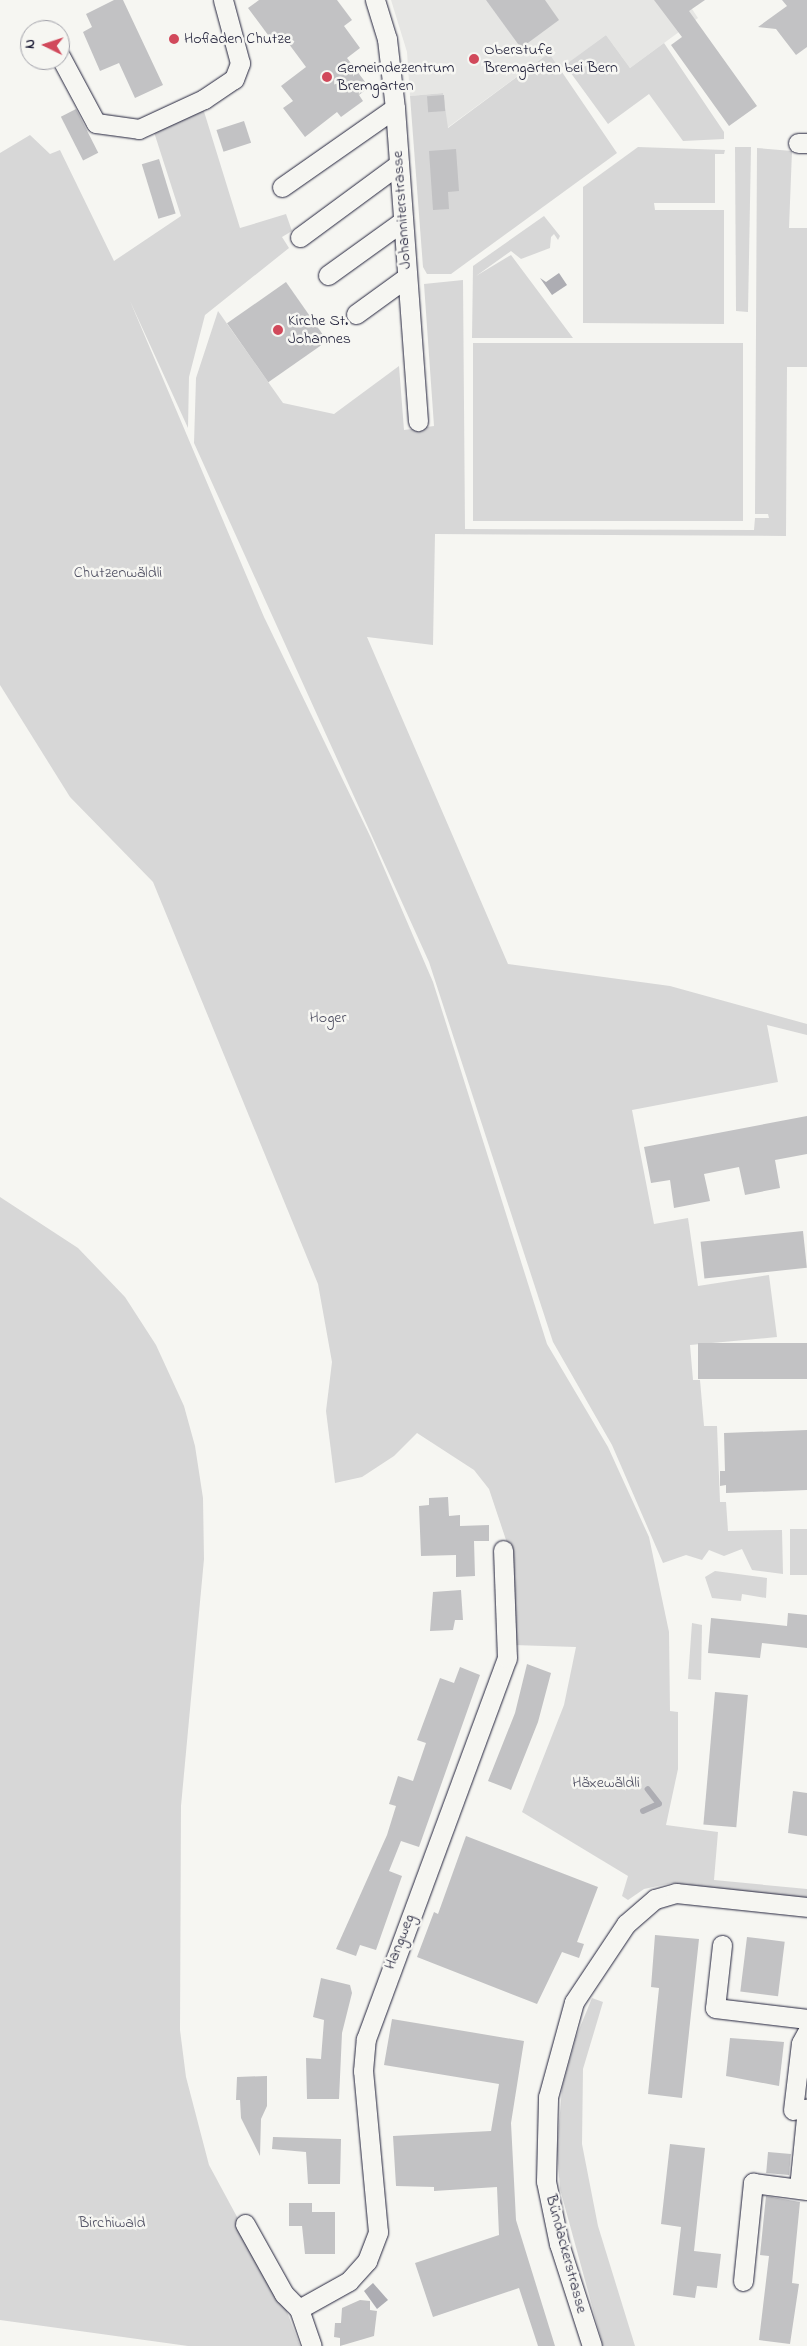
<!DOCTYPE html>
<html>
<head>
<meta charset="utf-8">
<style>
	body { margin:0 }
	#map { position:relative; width:807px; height:2346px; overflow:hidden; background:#f6f6f2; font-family:"Indie Flower",sans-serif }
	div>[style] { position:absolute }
	.built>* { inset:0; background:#e6e6e4 }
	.green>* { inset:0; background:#d7d7d7; transform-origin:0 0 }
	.water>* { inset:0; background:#adadb3 }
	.stream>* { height:5.5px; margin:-2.75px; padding:0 2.75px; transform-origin:2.75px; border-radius:2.75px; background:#adadb3 }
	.building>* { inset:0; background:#c2c2c4; transform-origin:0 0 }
	.roads { filter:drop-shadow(0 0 1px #22223b) drop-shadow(0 0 1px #22223b) }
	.minor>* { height:19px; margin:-9.5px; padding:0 9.5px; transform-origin:9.5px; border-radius:9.5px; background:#f6f6f2 }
	.dots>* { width:14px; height:14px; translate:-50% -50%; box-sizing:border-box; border:2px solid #f6f6f2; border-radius:50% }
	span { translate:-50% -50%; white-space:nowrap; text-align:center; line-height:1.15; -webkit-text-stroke:5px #f6f6f2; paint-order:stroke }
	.poi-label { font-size:16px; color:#22223b }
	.left { translate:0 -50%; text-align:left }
	.street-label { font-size:16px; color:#22223b }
	.park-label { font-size:16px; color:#4f4f62 }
	.north { position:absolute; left:20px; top:20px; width:50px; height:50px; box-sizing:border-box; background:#f6f6f2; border:1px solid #a1a1a9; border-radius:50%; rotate:274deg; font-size:14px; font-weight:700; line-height:20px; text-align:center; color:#22223b }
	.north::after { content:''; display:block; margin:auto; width:18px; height:22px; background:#d1495b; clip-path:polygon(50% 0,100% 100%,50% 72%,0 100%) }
</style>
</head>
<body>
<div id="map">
	<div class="built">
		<i style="clip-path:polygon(391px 0,686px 0,698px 18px,630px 68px,606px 35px,560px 69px,549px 53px,447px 128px,443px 93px,410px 96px,407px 52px)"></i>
	</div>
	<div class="green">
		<i style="clip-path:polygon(606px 35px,630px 68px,664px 43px,724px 132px,724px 139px,683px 141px,649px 94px,608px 124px,565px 65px)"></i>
		<i style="clip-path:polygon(549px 53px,617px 153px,451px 274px,427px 274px,423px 267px,410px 96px,443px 93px,448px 128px)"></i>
		<i style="clip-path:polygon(202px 105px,240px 228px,286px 214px,292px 231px,282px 237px,289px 248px,205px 315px,189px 377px,188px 428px,130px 301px,264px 617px,371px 838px,433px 982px,547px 1344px,608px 1447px,649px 1537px,669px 1632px,670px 1711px,678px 1712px,678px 1769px,666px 1825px,718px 1832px,714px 1880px,807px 1889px,807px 1898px,672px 1883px,644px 1889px,628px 1900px,622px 1896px,628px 1876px,522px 1812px,564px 1705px,576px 1647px,513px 1645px,509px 1549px,489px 1489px,474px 1470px,417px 1433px,394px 1456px,362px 1477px,335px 1483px,326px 1411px,332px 1362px,318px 1284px,153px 882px,70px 797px,0 685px,0 153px,30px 135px,50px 154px,60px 150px,114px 261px,181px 216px,153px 129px)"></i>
		<i style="clip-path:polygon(638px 147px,725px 150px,724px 154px,715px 154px,715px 203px,654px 203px,655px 210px,724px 210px,724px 324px,583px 323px,583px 187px)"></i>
		<i style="clip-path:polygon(735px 147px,751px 147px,748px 312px,736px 311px)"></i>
		<i style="clip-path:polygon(757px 148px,792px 151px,789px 228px,807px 228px,807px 367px,787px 367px,786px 536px,435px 534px,433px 645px,367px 637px,508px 964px,670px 986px,807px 1024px,807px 1035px,767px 1025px,778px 1082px,632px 1110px,654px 1224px,688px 1218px,698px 1286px,769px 1275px,777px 1337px,690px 1345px,693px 1380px,700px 1380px,704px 1426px,717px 1426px,720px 1502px,726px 1502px,728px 1531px,782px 1530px,783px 1574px,752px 1570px,742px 1549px,724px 1556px,709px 1550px,702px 1560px,686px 1555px,663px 1563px,612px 1445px,553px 1342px,429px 962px,194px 443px,196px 378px,218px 311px,283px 403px,334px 414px,399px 366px,404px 430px,434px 426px,424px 284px,463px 280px,465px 529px,754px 530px,755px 518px,769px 518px,768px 514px,755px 514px)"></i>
		<i style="clip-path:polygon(544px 216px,560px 236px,558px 240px,554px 234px,551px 237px,550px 248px,521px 259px,511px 251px,476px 276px,511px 255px,573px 338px,472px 338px,473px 266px)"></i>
		<i style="left:473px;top:343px;width:270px;height:178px"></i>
		<i style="clip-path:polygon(0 1197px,78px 1248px,125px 1297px,156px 1345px,184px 1406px,195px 1446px,203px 1498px,204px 1559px,181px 1806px,180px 2030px,186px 2077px,209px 2165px,284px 2304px,300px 2346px,188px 2346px,0 2320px)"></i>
		<i style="left:790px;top:1529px;width:17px;height:46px"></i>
		<i style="clip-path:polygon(715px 1571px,767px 1578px,766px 1598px,742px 1594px,741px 1601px,712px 1598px,705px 1577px)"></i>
		<i style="clip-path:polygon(692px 1623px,702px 1625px,701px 1680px,688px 1679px)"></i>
		<i style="clip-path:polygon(592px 1998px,603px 2002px,583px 2069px,582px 2144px,598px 2226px,635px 2346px,603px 2346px,560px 2189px,557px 2150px,562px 2088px,576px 2037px)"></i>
	</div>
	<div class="water">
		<i style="clip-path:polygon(559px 273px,567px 285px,552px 295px,540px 278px,546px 282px)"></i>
		<i style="clip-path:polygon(373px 2283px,388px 2300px,377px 2309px,364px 2291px)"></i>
	</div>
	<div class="stream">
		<i style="left:643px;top:1811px;width:17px;rotate:-24deg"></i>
		<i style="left:659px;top:1804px;width:18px;rotate:-128deg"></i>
	</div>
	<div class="building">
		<i style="clip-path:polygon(114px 0,123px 0,163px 85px,135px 98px,119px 63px,100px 71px,83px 32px,92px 27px,86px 14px)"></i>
		<i style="clip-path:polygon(259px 0,337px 0,352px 20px,344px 26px,360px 48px,347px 58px,369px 87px,359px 95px,363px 101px,341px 117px,337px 112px,305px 137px,283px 108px,293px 101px,281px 86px,306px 67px,283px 36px,274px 43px,248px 8px)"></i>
		<i style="clip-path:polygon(486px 0,545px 0,559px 20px,521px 48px)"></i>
		<i style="clip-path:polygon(654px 0,705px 0,689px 11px,757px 106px,729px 126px,671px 45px,682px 37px)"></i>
		<i style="clip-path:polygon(782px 0,807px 0,807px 47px,796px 55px,776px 29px,758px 27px,787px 6px)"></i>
		<i style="left:444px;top:95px;width:16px;height:17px;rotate:86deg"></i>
		<i style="left:76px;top:109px;width:49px;height:17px;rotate:63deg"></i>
		<i style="left:244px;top:121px;width:23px;height:29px;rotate:72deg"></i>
		<i style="clip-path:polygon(456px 149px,459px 191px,448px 192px,449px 209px,433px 210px,429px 151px)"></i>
		<i style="left:159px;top:159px;width:57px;height:18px;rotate:73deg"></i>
		<i style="left:286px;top:282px;width:72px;height:72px;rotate:55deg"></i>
		<i style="clip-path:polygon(807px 1116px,807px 1154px,775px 1160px,780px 1188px,745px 1195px,739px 1167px,704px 1174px,710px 1201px,674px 1208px,670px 1180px,651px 1183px,644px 1147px)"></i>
		<i style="left:803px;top:1231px;width:37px;height:103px;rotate:84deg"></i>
		<i style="left:807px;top:1343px;width:36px;height:109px;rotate:90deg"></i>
		<i style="clip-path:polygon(807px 1430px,807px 1490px,726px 1493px,726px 1485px,720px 1486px,720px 1471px,725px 1471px,724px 1433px)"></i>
		<i style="clip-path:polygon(448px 1497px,449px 1516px,460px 1515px,460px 1526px,489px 1525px,489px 1541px,474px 1541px,475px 1576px,456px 1577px,456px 1555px,421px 1556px,419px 1506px,429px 1505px,429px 1498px)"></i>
		<i style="clip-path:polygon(461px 1590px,463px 1620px,455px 1620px,453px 1630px,430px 1631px,433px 1592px)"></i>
		<i style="clip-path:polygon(788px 1613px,807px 1615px,807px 1648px,762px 1643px,760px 1658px,708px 1653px,711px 1618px,787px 1626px)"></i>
		<i style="clip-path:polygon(527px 1664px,551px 1673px,538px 1722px,511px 1790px,488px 1781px,515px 1713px)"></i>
		<i style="clip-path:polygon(460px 1667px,480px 1675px,419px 1847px,401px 1841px,389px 1871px,402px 1876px,376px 1950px,360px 1945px,356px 1956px,336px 1949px,387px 1835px,396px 1806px,389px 1804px,398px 1776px,413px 1781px,426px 1743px,417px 1740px,440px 1678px,454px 1683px)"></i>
		<i style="left:715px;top:1692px;width:33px;height:133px;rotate:5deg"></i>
		<i style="clip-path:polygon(793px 1791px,807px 1793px,807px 1836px,788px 1833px)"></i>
		<i style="clip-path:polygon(466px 1836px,598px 1887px,577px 1942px,584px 1944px,579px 1958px,562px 1952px,537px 2004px,417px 1957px,434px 1912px,438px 1914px)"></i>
		<i style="clip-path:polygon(655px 1935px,699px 1939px,682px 2098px,648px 2094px,659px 1988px,651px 1987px)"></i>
		<i style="left:747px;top:1937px;width:38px;height:55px;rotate:7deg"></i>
		<i style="clip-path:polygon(321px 1978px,350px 1985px,352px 1993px,342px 2033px,339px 2099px,307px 2099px,306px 2058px,321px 2059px,324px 2020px,313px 2017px)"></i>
		<i style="clip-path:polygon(392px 2019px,524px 2041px,511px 2123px,516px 2220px,555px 2346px,538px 2346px,519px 2288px,433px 2317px,415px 2263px,499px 2235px,497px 2187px,434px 2191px,434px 2187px,396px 2186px,393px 2136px,491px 2131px,499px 2084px,384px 2065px)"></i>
		<i style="clip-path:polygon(730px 2038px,784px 2042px,779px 2086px,726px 2076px)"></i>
		<i style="clip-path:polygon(267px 2076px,267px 2106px,261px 2119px,260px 2156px,241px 2118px,240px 2100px,236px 2100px,237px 2077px)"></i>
		<i style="clip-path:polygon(273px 2137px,341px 2139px,340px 2184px,308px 2184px,306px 2152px,272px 2149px)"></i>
		<i style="clip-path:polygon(670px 2144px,705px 2148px,694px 2251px,721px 2254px,717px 2288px,697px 2286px,695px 2298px,673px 2295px,681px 2227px,661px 2224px)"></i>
		<i style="left:768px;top:2152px;width:23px;height:21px;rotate:5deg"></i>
		<i style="clip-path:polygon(766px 2196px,800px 2202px,792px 2283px,799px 2284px,790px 2344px,759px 2340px,769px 2256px,760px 2255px)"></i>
		<i style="clip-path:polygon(289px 2203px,312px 2203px,312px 2212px,335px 2212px,335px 2254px,305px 2254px,302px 2226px,289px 2226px)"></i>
		<i style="clip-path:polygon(360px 2300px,370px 2301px,370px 2310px,377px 2311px,374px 2336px,340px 2346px,340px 2338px,334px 2337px,335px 2323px,341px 2323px,342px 2308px)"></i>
	</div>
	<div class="roads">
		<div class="minor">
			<i style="left:375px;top:0;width:41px;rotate:72.9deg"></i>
			<i style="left:387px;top:39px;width:69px;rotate:83.4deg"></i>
			<i style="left:395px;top:108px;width:314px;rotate:85.8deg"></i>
			<i style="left:60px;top:56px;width:76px;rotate:61.8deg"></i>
			<i style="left:96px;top:123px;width:43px;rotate:7.9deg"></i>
			<i style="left:139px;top:129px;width:72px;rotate:-24.8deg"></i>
			<i style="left:204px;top:99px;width:36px;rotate:-34deg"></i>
			<i style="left:234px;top:79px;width:17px;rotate:-69deg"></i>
			<i style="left:240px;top:63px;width:65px;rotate:-105.1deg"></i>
			<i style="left:798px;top:143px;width:9px"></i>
			<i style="left:282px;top:187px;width:138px;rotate:-35deg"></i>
			<i style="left:300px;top:237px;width:123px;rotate:-36.4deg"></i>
			<i style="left:328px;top:275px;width:92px;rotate:-35.8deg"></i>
			<i style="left:356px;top:314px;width:63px;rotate:-36deg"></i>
			<i style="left:722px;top:1945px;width:63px;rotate:96.3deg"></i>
			<i style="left:715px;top:2008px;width:93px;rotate:6.8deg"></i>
			<i style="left:793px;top:2110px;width:67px;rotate:-83.2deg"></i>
			<i style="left:801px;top:2043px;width:13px;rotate:-61deg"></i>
			<i style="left:799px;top:2188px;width:80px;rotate:-84.3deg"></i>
			<i style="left:245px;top:2224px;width:80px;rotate:60.9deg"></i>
			<i style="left:284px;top:2294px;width:21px;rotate:45deg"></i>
			<i style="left:299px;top:2309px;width:39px;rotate:71deg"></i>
			<i style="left:743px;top:2281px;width:99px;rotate:-84.2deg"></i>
			<i style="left:753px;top:2183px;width:54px;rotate:7.4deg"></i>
			<i style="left:299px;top:2309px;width:57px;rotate:-29.2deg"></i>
			<i style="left:349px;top:2281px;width:27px;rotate:-48deg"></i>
			<i style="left:367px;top:2261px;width:31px;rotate:-69deg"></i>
			<i style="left:378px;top:2232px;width:162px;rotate:-95.3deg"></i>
			<i style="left:363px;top:2071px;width:32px;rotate:-85deg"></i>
			<i style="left:366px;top:2039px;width:406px;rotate:-69.7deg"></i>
			<i style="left:507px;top:1658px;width:108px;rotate:-92.1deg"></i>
			<i style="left:592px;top:2346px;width:107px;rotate:-107.9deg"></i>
			<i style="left:559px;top:2244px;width:64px;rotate:-101.7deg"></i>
			<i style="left:546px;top:2181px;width:84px;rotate:-88.6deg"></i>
			<i style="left:548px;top:2097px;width:98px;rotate:-74.7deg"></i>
			<i style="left:574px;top:2002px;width:94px;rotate:-56.3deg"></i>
			<i style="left:626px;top:1924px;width:38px;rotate:-41deg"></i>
			<i style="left:655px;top:1899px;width:22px;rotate:-16deg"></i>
			<i style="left:676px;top:1893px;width:132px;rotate:6.1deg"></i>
		</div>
	</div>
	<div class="dots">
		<i style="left:174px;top:39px;background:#d1495b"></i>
		<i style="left:474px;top:59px;background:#d1495b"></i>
		<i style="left:327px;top:77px;background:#d1495b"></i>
		<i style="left:278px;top:330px;background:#d1495b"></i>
	</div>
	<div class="poi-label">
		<span class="left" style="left:184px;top:39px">Hofladen Chutze</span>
		<span class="left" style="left:484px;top:59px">Oberstufe<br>Bremgarten bei Bern</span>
		<span class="left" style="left:337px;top:77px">Gemeindezentrum<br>Bremgarten</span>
		<span class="left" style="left:288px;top:330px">Kirche St.<br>Johannes</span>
	</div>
	<div class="street-label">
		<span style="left:402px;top:210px;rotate:-94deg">Johanniterstrasse</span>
		<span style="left:400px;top:1942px;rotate:-69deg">Hangweg</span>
		<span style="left:566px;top:2254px;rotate:75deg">Bündackerstrasse</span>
	</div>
	<div class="park-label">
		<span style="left:118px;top:573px">Chutzenwäldli</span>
		<span style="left:328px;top:1018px">Hoger</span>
		<span style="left:606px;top:1783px">Häxewäldli</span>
		<span style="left:112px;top:2223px">Birchiwald</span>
	</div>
	<div class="north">N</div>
</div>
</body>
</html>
